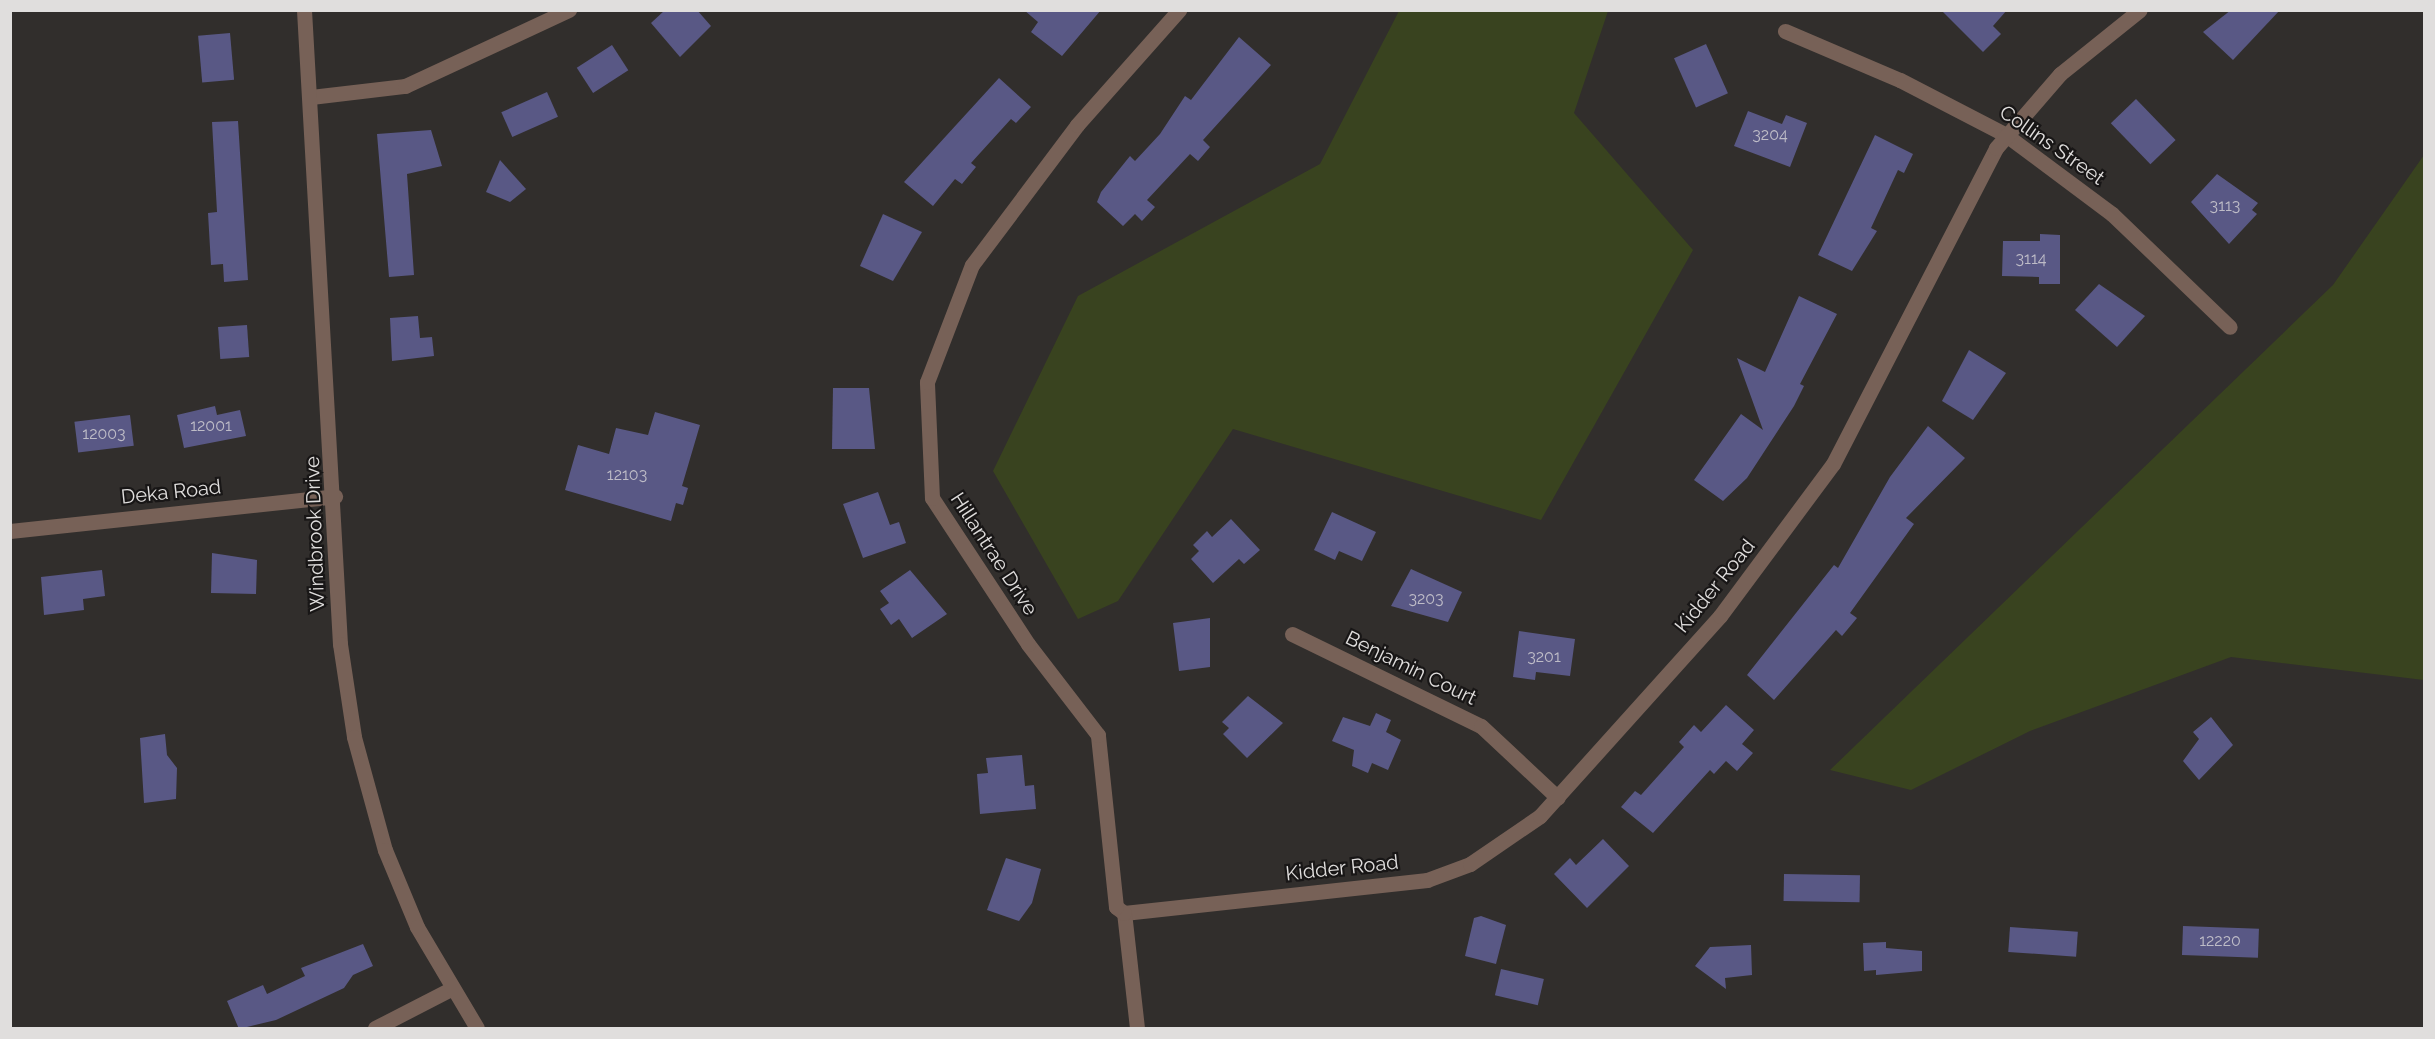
<!DOCTYPE html>
<html>
<head>
<meta charset="utf-8">
<style>
	body { margin:0 }
	#map { position:relative; width:2435px; height:1039px; overflow:hidden; background:#312e2c; font-family:Raleway,sans-serif }
	div>[style] { position:absolute }
	.green>* { inset:0; background:#39431f }
	.building>* { inset:0; background:#595885; transform-origin:0 0 }
	.minor>* { height:15px; margin:-7.5px; padding:0 7.5px; transform-origin:7.5px; border-radius:7.5px; background:#776157 }
	.tertiary>* { height:15px; margin:-7.5px; padding:0 7.5px; transform-origin:7.5px; border-radius:7.5px; background:#776157 }
	span { translate:-50% -50%; white-space:nowrap; text-align:center; line-height:1.15; -webkit-text-stroke:4.5px #181616; paint-order:stroke }
	.number-label { font-size:16px; color:#bebcc7 }
	.number-label span { -webkit-text-stroke-width:0 }
	.street-label { font-size:20px; color:#e0dedd }
	.frame { position:absolute; inset:0; border:12px solid #e0dedd; pointer-events:none }
</style>
</head>
<body>
<div id="map">
	<div class="green">
		<i style="clip-path:polygon(1399px 11px,1608px 11px,1574px 113px,1693px 250px,1541px 520px,1233px 429px,1118px 601px,1078px 619px,993px 471px,1078px 296px,1320px 164px)"></i>
		<i style="clip-path:polygon(2424px 155px,2424px 680px,2231px 657px,2030px 731px,1911px 790px,1830px 770px,2333px 285px)"></i>
	</div>
	<div class="building">
		<i style="clip-path:polygon(665px 10px,697px 10px,711px 26px,680px 57px,651px 23px)"></i>
		<i style="clip-path:polygon(1024px 10px,1101px 10px,1062px 56px,1031px 32px,1038px 22px)"></i>
		<i style="clip-path:polygon(1941px 10px,2007px 10px,1993px 26px,2001px 34px,1983px 52px)"></i>
		<i style="clip-path:polygon(2231px 10px,2280px 10px,2233px 60px,2203px 32px)"></i>
		<i style="left:230px;top:33px;width:47px;height:32px;rotate:85deg"></i>
		<i style="clip-path:polygon(1239px 37px,1271px 65px,1203px 140px,1210px 147px,1198px 161px,1190px 154px,1147px 200px,1155px 207px,1142px 221px,1135px 214px,1123px 226px,1097px 202px,1101px 192px,1130px 156px,1135px 161px,1160px 134px,1185px 96px,1191px 100px)"></i>
		<i style="left:1706px;top:44px;width:54px;height:35px;rotate:66deg"></i>
		<i style="left:612px;top:45px;width:30px;height:42px;rotate:57deg"></i>
		<i style="clip-path:polygon(999px 78px,1031px 107px,1016px 123px,1011px 119px,971px 163px,976px 167px,962px 184px,955px 179px,933px 206px,904px 182px)"></i>
		<i style="left:547px;top:92px;width:27px;height:50px;rotate:66deg"></i>
		<i style="left:2136px;top:99px;width:57px;height:35px;rotate:46deg"></i>
		<i style="clip-path:polygon(1748px 111px,1782px 124px,1786px 115px,1807px 123px,1790px 167px,1734px 146px)"></i>
		<i style="clip-path:polygon(238px 121px,248px 280px,224px 282px,223px 264px,211px 265px,208px 213px,217px 212px,212px 122px)"></i>
		<i style="clip-path:polygon(431px 130px,442px 166px,407px 174px,414px 275px,389px 277px,377px 134px)"></i>
		<i style="clip-path:polygon(1875px 135px,1913px 154px,1904px 173px,1898px 170px,1871px 228px,1877px 231px,1852px 271px,1818px 255px)"></i>
		<i style="clip-path:polygon(500px 160px,526px 189px,510px 202px,486px 192px)"></i>
		<i style="clip-path:polygon(2217px 174px,2258px 203px,2252px 210px,2257px 214px,2229px 244px,2191px 202px)"></i>
		<i style="clip-path:polygon(883px 214px,922px 232px,893px 281px,860px 266px)"></i>
		<i style="clip-path:polygon(2040px 234px,2060px 235px,2060px 284px,2039px 284px,2039px 277px,2002px 276px,2003px 241px,2040px 241px)"></i>
		<i style="clip-path:polygon(2099px 284px,2145px 316px,2117px 347px,2075px 310px)"></i>
		<i style="clip-path:polygon(1799px 296px,1837px 314px,1800px 384px,1804px 386px,1794px 406px,1747px 478px,1723px 501px,1694px 480px,1741px 414px,1763px 430px,1737px 358px,1765px 372px)"></i>
		<i style="clip-path:polygon(418px 316px,420px 338px,432px 337px,434px 356px,392px 361px,390px 318px)"></i>
		<i style="left:247px;top:325px;width:32px;height:29px;rotate:86deg"></i>
		<i style="clip-path:polygon(1969px 350px,2006px 373px,1973px 420px,1942px 401px)"></i>
		<i style="clip-path:polygon(833px 388px,869px 388px,875px 449px,832px 449px)"></i>
		<i style="clip-path:polygon(215px 406px,217px 415px,240px 410px,246px 436px,184px 448px,177px 415px)"></i>
		<i style="clip-path:polygon(655px 412px,700px 425px,682px 486px,688px 488px,683px 505px,676px 503px,671px 521px,565px 490px,578px 445px,609px 454px,616px 428px,648px 435px)"></i>
		<i style="left:130px;top:415px;width:31px;height:56px;rotate:83deg"></i>
		<i style="clip-path:polygon(1928px 426px,1965px 458px,1906px 518px,1914px 524px,1850px 613px,1857px 618px,1842px 636px,1836px 630px,1774px 700px,1747px 675px,1834px 565px,1838px 568px,1890px 477px)"></i>
		<i style="clip-path:polygon(878px 492px,890px 525px,899px 522px,906px 543px,863px 558px,843px 504px)"></i>
		<i style="clip-path:polygon(1332px 512px,1376px 532px,1362px 561px,1339px 551px,1335px 560px,1314px 550px)"></i>
		<i style="clip-path:polygon(1231px 519px,1260px 550px,1244px 564px,1239px 559px,1213px 583px,1191px 559px,1199px 551px,1193px 545px,1207px 531px,1212px 537px)"></i>
		<i style="clip-path:polygon(212px 553px,257px 560px,256px 594px,211px 593px)"></i>
		<i style="clip-path:polygon(1411px 569px,1462px 592px,1448px 622px,1391px 606px)"></i>
		<i style="clip-path:polygon(102px 570px,105px 596px,83px 599px,84px 610px,44px 615px,41px 577px)"></i>
		<i style="clip-path:polygon(910px 570px,947px 614px,912px 638px,899px 619px,891px 625px,880px 609px,889px 603px,880px 591px)"></i>
		<i style="clip-path:polygon(1210px 618px,1210px 667px,1179px 671px,1173px 623px)"></i>
		<i style="clip-path:polygon(1519px 631px,1575px 639px,1570px 676px,1536px 672px,1535px 680px,1513px 677px)"></i>
		<i style="clip-path:polygon(1248px 696px,1283px 723px,1247px 758px,1223px 734px,1229px 728px,1222px 722px)"></i>
		<i style="clip-path:polygon(1726px 705px,1754px 730px,1742px 744px,1753px 753px,1737px 771px,1726px 761px,1714px 774px,1710px 770px,1653px 833px,1621px 807px,1635px 791px,1641px 795px,1684px 747px,1679px 742px,1694px 725px,1701px 732px)"></i>
		<i style="clip-path:polygon(1376px 713px,1391px 720px,1386px 732px,1401px 740px,1388px 770px,1372px 763px,1368px 773px,1352px 766px,1354px 750px,1332px 741px,1343px 717px,1370px 726px)"></i>
		<i style="clip-path:polygon(2211px 717px,2233px 745px,2199px 780px,2183px 761px,2199px 739px,2193px 732px)"></i>
		<i style="clip-path:polygon(165px 734px,167px 755px,177px 768px,176px 799px,144px 803px,140px 738px)"></i>
		<i style="clip-path:polygon(1022px 755px,1025px 786px,1034px 785px,1036px 809px,980px 814px,977px 774px,988px 773px,986px 758px)"></i>
		<i style="clip-path:polygon(1603px 839px,1629px 866px,1587px 908px,1554px 874px,1570px 858px,1576px 865px)"></i>
		<i style="clip-path:polygon(1006px 858px,1041px 869px,1032px 903px,1019px 921px,987px 910px)"></i>
		<i style="left:1784px;top:874px;width:76px;height:27px;rotate:1deg"></i>
		<i style="clip-path:polygon(1481px 916px,1506px 925px,1496px 964px,1465px 956px,1474px 918px)"></i>
		<i style="left:2183px;top:926px;width:76px;height:29px;rotate:2deg"></i>
		<i style="left:2010px;top:927px;width:68px;height:25px;rotate:4deg"></i>
		<i style="clip-path:polygon(1886px 942px,1886px 948px,1922px 951px,1922px 971px,1876px 975px,1876px 970px,1864px 971px,1863px 943px)"></i>
		<i style="clip-path:polygon(363px 944px,373px 966px,353px 975px,344px 988px,276px 1020px,239px 1029px,227px 1001px,263px 985px,267px 994px,305px 976px,301px 968px)"></i>
		<i style="clip-path:polygon(1751px 945px,1752px 975px,1725px 978px,1726px 989px,1695px 966px,1710px 947px)"></i>
		<i style="left:1501px;top:969px;width:44px;height:27px;rotate:13deg"></i>
	</div>
	<div class="minor">
		<i style="left:1785px;top:31px;width:125px;rotate:23.1deg"></i>
		<i style="left:1900px;top:80px;width:119px;rotate:27.4deg"></i>
		<i style="left:2006px;top:135px;width:132px;rotate:36.7deg"></i>
		<i style="left:2112px;top:214px;width:163px;rotate:43.8deg"></i>
		<i style="left:311px;top:97px;width:95px;rotate:-6.7deg"></i>
		<i style="left:405px;top:86px;width:181px;rotate:-24.9deg"></i>
		<i style="left:10px;top:531px;width:327px;rotate:-6.1deg"></i>
		<i style="left:1292px;top:634px;width:210px;rotate:26deg"></i>
		<i style="left:1481px;top:726px;width:105px;rotate:43.1deg"></i>
		<i style="left:1124px;top:913px;width:305px;rotate:-6.2deg"></i>
		<i style="left:1427px;top:880px;width:46px;rotate:-20.4deg"></i>
		<i style="left:1470px;top:864px;width:85px;rotate:-34.4deg"></i>
		<i style="left:1540px;top:816px;width:269px;rotate:-48deg"></i>
		<i style="left:1720px;top:616px;width:189px;rotate:-53.4deg"></i>
		<i style="left:1833px;top:464px;width:356px;rotate:-62.7deg"></i>
		<i style="left:1996px;top:148px;width:98px;rotate:-49.1deg"></i>
		<i style="left:2060px;top:74px;width:102px;rotate:-38.7deg"></i>
		<i style="left:375px;top:1028px;width:85px;rotate:-27.2deg"></i>
		<i style="left:1137px;top:1028px;width:116px;rotate:-96.4deg"></i>
		<i style="left:1124px;top:913px;width:10px;rotate:-143deg"></i>
		<i style="left:1116px;top:907px;width:173px;rotate:-96deg"></i>
		<i style="left:1098px;top:735px;width:115px;rotate:-127.6deg"></i>
		<i style="left:1028px;top:644px;width:175px;rotate:-123.3deg"></i>
		<i style="left:932px;top:498px;width:116px;rotate:-92.5deg"></i>
		<i style="left:927px;top:382px;width:125px;rotate:-69deg"></i>
		<i style="left:972px;top:265px;width:175px;rotate:-53.1deg"></i>
		<i style="left:1077px;top:125px;width:154px;rotate:-48.4deg"></i>
	</div>
	<div class="tertiary">
		<i style="left:304px;top:10px;width:635px;rotate:86.75deg"></i>
		<i style="left:340px;top:644px;width:94px;rotate:81.4deg"></i>
		<i style="left:354px;top:737px;width:117px;rotate:74.7deg"></i>
		<i style="left:385px;top:850px;width:83px;rotate:67.4deg"></i>
		<i style="left:417px;top:927px;width:117px;rotate:59.3deg"></i>
	</div>
	<div class="number-label">
		<span style="left:1770px;top:135px">3204</span>
		<span style="left:2225px;top:206px">3113</span>
		<span style="left:2031px;top:259px">3114</span>
		<span style="left:211px;top:426px">12001</span>
		<span style="left:104px;top:434px">12003</span>
		<span style="left:627px;top:475px">12103</span>
		<span style="left:1426px;top:599px">3203</span>
		<span style="left:1544px;top:657px">3201</span>
		<span style="left:2220px;top:941px">12220</span>
	</div>
	<div class="street-label">
		<span style="left:2052px;top:145px;rotate:35deg">Collins Street</span>
		<span style="left:171px;top:492px;rotate:-6deg">Deka Road</span>
		<span style="left:315px;top:534px;rotate:-92deg">Windbrook Drive</span>
		<span style="left:994px;top:554px;rotate:57deg">Hillantrae Drive</span>
		<span style="left:1715px;top:586px;rotate:-51deg">Kidder Road</span>
		<span style="left:1411px;top:668px;rotate:26deg">Benjamin Court</span>
		<span style="left:1342px;top:868px;rotate:-6deg">Kidder Road</span>
	</div>
	<div class="frame"></div>
</div>
</body>
</html>
